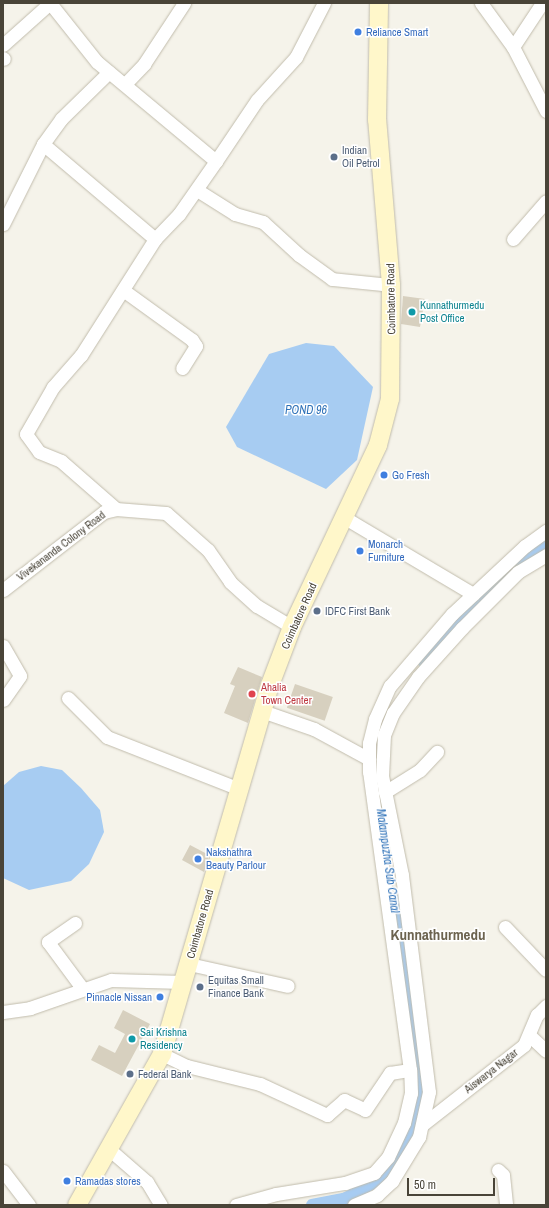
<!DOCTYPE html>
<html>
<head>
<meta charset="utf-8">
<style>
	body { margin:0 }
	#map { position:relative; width:549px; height:1208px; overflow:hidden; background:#f5f3ea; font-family:"Archivo Narrow",sans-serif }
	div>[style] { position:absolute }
	.water>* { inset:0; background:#a7ccf2 }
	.canal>* { height:12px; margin:-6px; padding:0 6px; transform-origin:6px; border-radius:6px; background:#a7ccf2 }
	.building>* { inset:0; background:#d7d0bf; transform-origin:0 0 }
	.roads { filter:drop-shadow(0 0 1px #c1bcac) drop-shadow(0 0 1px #c1bcac) }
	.street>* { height:13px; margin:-6.5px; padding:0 6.5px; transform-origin:6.5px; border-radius:6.5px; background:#fff }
	.secondary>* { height:18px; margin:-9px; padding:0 9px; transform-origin:9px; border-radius:9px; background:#fff7ca }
	.dots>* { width:11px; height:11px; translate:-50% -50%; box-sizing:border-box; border:2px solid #fff; border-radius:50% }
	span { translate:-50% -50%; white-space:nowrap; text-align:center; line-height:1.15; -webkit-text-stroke:3px #fff; paint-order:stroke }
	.shop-label { font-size:11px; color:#366cbe }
	.left { translate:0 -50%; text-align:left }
	.right { translate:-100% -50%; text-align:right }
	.service-label { font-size:11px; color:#4e5e75 }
	.street-label { font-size:11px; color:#494438 }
	.culture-label { font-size:11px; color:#0d838f }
	.health-label { font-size:11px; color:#be3a42 }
	.water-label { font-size:12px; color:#2e71b8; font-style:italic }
	.district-label { font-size:15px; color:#6c634f; font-weight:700 }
	.frame { position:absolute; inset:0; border:4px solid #494438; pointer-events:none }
	.scale { position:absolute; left:407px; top:1178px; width:88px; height:18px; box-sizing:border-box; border:2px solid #494438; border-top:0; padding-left:5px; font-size:12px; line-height:14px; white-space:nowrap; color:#494438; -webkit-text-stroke:3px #fff; paint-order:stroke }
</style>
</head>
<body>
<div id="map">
	<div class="water">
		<i style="clip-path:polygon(306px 343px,334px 346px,373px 387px,357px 460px,326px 489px,237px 447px,226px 427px,269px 354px)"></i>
		<i style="clip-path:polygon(41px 766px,62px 770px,81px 788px,100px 810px,104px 832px,89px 864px,71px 881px,29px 890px,3px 878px,3px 786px,19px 772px)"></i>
	</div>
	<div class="canal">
		<i style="left:424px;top:662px;width:88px;rotate:-47.8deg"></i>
		<i style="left:483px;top:597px;width:82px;rotate:-40.1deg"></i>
		<i style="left:312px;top:1205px;width:33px;rotate:-11deg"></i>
		<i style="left:344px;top:1199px;width:48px;rotate:-28.7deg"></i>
		<i style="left:386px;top:1176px;width:31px;rotate:-57deg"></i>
		<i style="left:403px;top:1150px;width:47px;rotate:-68.9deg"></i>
		<i style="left:420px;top:1106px;width:86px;rotate:-95.3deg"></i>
		<i style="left:412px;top:1020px;width:123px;rotate:-98.9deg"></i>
	</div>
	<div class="building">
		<i style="clip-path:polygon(403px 296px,425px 299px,420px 327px,401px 324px)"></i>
		<i style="clip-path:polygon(238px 667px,262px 677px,248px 723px,224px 713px,235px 686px,230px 684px)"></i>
		<i style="left:295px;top:684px;width:40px;height:25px;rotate:19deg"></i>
		<i style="clip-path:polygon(190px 845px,209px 855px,204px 872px,182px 860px)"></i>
		<i style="clip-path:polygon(123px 1010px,150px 1024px,122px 1076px,91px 1060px,99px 1045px,115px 1053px,125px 1034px,114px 1028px)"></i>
	</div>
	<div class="roads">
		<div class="street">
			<i style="left:50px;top:3px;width:75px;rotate:51.5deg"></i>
			<i style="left:97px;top:62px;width:155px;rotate:39.8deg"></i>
			<i style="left:216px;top:161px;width:65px;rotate:124.9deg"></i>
			<i style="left:179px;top:214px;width:35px;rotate:134deg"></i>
			<i style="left:155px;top:239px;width:138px;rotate:122.5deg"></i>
			<i style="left:81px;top:355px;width:43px;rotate:131.2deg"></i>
			<i style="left:53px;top:387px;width:54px;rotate:119.9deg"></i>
			<i style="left:26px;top:434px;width:22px;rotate:54deg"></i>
			<i style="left:39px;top:452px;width:24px;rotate:22deg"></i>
			<i style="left:61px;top:461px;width:73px;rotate:41.1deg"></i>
			<i style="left:481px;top:3px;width:54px;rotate:54deg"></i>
			<i style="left:513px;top:47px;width:53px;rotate:-56.6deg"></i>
			<i style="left:3px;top:45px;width:63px;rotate:-41.8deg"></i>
			<i style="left:513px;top:47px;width:72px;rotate:62.7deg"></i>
			<i style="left:3px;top:58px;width:1px;rotate:45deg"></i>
			<i style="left:125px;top:84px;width:28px;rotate:-46deg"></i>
			<i style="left:144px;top:64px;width:73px;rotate:-56.7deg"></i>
			<i style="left:43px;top:144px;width:147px;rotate:40.3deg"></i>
			<i style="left:216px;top:161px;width:73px;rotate:-56.1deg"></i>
			<i style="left:257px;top:100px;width:58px;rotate:-47.8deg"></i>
			<i style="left:296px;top:57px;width:61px;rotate:-62.6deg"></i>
			<i style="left:197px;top:190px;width:45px;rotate:32.3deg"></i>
			<i style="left:235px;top:214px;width:29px;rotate:16deg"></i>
			<i style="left:263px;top:222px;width:49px;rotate:42.5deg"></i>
			<i style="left:299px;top:255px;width:41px;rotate:36deg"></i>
			<i style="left:332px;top:279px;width:59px;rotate:5.8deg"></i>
			<i style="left:3px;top:224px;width:89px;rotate:-63.4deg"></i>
			<i style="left:43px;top:144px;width:31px;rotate:-54deg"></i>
			<i style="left:61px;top:119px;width:67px;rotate:-44.4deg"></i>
			<i style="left:513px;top:239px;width:50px;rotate:-49deg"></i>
			<i style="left:123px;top:290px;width:85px;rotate:35.9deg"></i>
			<i style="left:192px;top:340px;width:7px;rotate:56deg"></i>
			<i style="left:196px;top:346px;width:26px;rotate:122deg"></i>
			<i style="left:345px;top:518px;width:149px;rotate:30.7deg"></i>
			<i style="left:3px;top:590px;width:128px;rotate:-37.7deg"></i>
			<i style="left:104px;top:512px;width:12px;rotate:-14deg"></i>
			<i style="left:116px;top:509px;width:50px;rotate:4.6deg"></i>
			<i style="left:166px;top:513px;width:56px;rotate:41.4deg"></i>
			<i style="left:208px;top:550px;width:39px;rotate:55deg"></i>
			<i style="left:230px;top:582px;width:36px;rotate:42deg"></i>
			<i style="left:257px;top:606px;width:41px;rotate:31deg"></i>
			<i style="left:3px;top:646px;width:34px;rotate:60deg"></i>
			<i style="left:20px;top:676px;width:29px;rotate:125deg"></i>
			<i style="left:68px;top:698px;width:55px;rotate:45deg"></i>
			<i style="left:107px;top:737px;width:143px;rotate:21.4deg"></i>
			<i style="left:262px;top:711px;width:55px;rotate:19.1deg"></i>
			<i style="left:314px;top:729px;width:63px;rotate:28.6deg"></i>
			<i style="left:385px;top:792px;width:41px;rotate:-32.2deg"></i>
			<i style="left:420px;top:770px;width:25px;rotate:-47deg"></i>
			<i style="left:75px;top:923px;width:33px;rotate:145deg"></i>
			<i style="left:48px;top:942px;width:57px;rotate:53.5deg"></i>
			<i style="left:505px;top:927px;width:59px;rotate:46.4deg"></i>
			<i style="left:189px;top:964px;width:101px;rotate:12.5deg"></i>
			<i style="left:3px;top:1012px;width:27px;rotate:-8deg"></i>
			<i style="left:30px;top:1008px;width:86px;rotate:-19.1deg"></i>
			<i style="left:111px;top:980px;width:72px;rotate:1.6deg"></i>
			<i style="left:529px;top:1035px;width:23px;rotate:43deg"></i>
			<i style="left:162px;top:1054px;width:28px;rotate:26deg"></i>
			<i style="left:187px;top:1066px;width:75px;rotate:13.9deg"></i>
			<i style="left:260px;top:1084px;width:74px;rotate:24.8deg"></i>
			<i style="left:327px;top:1115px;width:23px;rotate:-41deg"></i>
			<i style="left:344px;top:1100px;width:23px;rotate:25deg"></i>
			<i style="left:365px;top:1110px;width:45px;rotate:-56deg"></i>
			<i style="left:390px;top:1073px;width:20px;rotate:-9deg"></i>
			<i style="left:422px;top:1125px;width:130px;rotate:-38.1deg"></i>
			<i style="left:524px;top:1045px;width:33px;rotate:-67deg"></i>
			<i style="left:537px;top:1015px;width:13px;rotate:-45deg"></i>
			<i style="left:110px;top:1150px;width:49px;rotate:40.9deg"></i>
			<i style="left:147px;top:1182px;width:27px;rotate:59deg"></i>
			<i style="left:498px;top:1170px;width:7px;rotate:45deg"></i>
			<i style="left:503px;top:1175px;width:30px;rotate:84deg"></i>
			<i style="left:3px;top:1171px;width:43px;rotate:52.6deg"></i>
			<i style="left:236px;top:1205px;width:41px;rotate:-15.4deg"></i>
			<i style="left:276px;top:1194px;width:70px;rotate:-9.1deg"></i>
			<i style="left:345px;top:1183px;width:31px;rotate:-19deg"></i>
			<i style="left:374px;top:1173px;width:21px;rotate:-49deg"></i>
			<i style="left:388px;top:1157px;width:38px;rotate:-65deg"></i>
			<i style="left:404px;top:1123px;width:31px;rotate:-77deg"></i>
			<i style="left:411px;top:1093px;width:23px;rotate:-92deg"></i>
			<i style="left:410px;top:1070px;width:301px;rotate:-97.8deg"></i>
			<i style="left:369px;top:772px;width:29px;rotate:-90deg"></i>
			<i style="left:369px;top:743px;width:25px;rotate:-76deg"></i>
			<i style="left:375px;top:719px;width:36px;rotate:-66deg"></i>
			<i style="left:390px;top:686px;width:95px;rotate:-49.3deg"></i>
			<i style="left:452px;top:614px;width:100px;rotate:-43deg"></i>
			<i style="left:525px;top:546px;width:26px;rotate:-36deg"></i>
			<i style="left:354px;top:1205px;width:25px;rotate:-23deg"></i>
			<i style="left:377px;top:1195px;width:21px;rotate:-43deg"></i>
			<i style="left:392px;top:1181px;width:52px;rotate:-58.5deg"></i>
			<i style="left:419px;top:1137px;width:46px;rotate:-77.5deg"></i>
			<i style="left:429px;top:1092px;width:219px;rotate:-97.1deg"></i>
			<i style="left:402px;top:875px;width:101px;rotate:-101.4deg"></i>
			<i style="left:382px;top:776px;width:41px;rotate:-87.2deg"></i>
			<i style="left:384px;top:735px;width:24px;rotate:-68deg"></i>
			<i style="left:393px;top:713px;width:44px;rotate:-55.2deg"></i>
			<i style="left:418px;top:677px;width:66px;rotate:-48.1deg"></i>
			<i style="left:462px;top:628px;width:79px;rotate:-45deg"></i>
			<i style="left:518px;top:572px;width:33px;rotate:-31deg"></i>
		</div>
		<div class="secondary">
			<i style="left:77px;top:1205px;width:173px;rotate:-60.6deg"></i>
			<i style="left:162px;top:1054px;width:384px;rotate:-73.7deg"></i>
			<i style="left:270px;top:685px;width:62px;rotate:-69.2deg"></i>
			<i style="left:292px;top:627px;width:201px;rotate:-64.7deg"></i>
			<i style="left:378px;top:445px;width:48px;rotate:-75.4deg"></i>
			<i style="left:390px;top:399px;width:114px;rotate:-89.5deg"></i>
			<i style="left:391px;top:285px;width:166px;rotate:-94.8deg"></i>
			<i style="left:377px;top:120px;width:117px;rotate:-89deg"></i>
		</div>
	</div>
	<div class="dots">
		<i style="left:358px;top:32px;background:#3f7fe0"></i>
		<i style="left:334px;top:157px;background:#5c6f8a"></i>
		<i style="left:412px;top:312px;background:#0f9aa8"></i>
		<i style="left:384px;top:475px;background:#3f7fe0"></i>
		<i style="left:360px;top:551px;background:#3f7fe0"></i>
		<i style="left:317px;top:611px;background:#5c6f8a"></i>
		<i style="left:252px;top:694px;background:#e0444e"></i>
		<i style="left:198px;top:859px;background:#3f7fe0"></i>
		<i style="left:200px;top:987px;background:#5c6f8a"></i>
		<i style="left:160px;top:997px;background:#3f7fe0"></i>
		<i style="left:132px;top:1039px;background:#0f9aa8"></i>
		<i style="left:130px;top:1074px;background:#5c6f8a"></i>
		<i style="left:67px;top:1181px;background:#3f7fe0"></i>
	</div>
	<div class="shop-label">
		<span class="left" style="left:366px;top:32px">Reliance Smart</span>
		<span class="left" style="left:392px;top:475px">Go Fresh</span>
		<span class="left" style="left:368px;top:551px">Monarch<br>Furniture</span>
		<span class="left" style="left:206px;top:859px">Nakshathra<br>Beauty Parlour</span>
		<span class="right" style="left:152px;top:997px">Pinnacle Nissan</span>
		<span class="left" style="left:75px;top:1181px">Ramadas stores</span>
	</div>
	<div class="service-label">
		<span class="left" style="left:342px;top:157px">Indian<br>Oil Petrol</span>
		<span class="left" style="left:325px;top:611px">IDFC First Bank</span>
		<span class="left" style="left:208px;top:987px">Equitas Small<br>Finance Bank</span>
		<span class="left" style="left:138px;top:1074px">Federal Bank</span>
	</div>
	<div class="street-label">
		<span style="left:391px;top:299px;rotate:-91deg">Coimbatore Road</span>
		<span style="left:61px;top:546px;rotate:-37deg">Vivekananda Colony Road</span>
		<span style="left:299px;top:616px;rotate:-66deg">Coimbatore Road</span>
		<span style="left:200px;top:924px;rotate:-74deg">Coimbatore Road</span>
		<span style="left:491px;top:1071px;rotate:-38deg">Aiswarya Nagar</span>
	</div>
	<div class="culture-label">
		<span class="left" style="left:420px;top:312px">Kunnathurmedu<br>Post Office</span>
		<span class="left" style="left:140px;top:1039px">Sai Krishna<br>Residency</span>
	</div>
	<div class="health-label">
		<span class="left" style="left:261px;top:694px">Ahalia<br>Town Center</span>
	</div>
	<div class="water-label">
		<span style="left:306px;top:411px">POND 96</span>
		<span style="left:387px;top:861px;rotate:82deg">Malampuzha Sub Canal</span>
	</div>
	<div class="district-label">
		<span style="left:438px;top:935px">Kunnathurmedu</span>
	</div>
	<div class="frame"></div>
	<div class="scale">50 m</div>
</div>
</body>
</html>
